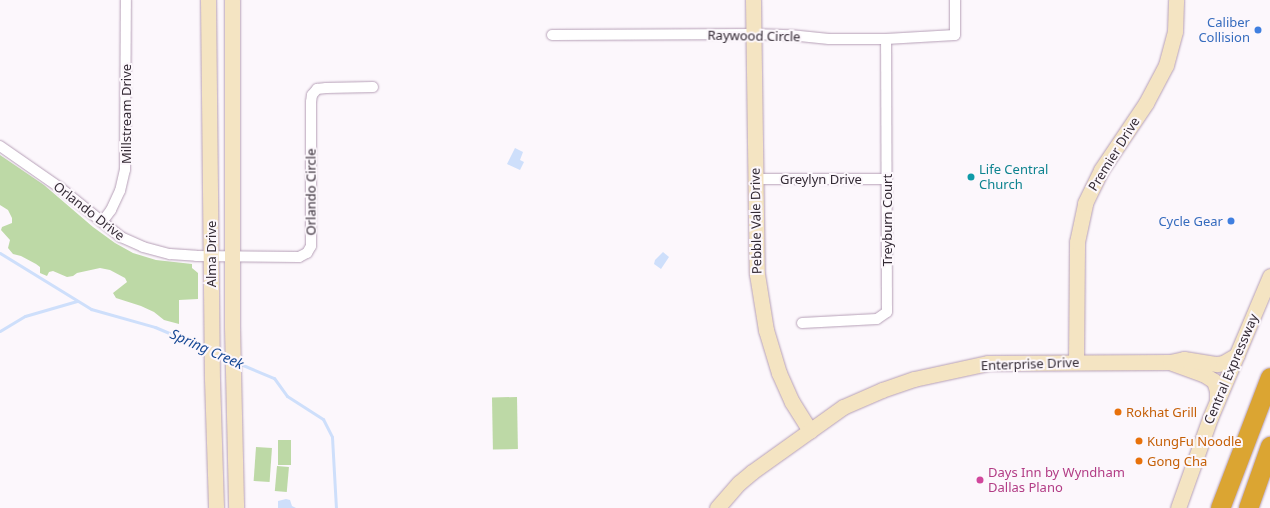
<!DOCTYPE html>
<html>
<head>
<meta charset="utf-8">
<style>
	body { margin:0 }
	#map { position:relative; width:1270px; height:508px; overflow:hidden; background:#fcf7fc; font-family:"Noto Sans",sans-serif }
	div>[style] { position:absolute }
	.green>* { inset:0; background:#bdd9a6; transform-origin:0 0 }
	.water>* { inset:0; background:#cedffb }
	.stream>* { height:3px; margin:-1.5px; padding:0 1.5px; transform-origin:1.5px; border-radius:1.5px; background:#cedffb }
	.roads { filter:drop-shadow(0 0 1px #b6a0b7) drop-shadow(0 0 1px #b6a0b7) }
	.street>* { height:10px; margin:-5px; padding:0 5px; transform-origin:5px; border-radius:5px; background:#fff }
	.secondary>* { height:15px; margin:-7.5px; padding:0 7.5px; transform-origin:7.5px; border-radius:7.5px; background:#f4e4c2 }
	.highway>* { height:19px; margin:-9.5px; padding:0 9.5px; transform-origin:9.5px; border-radius:9.5px; background:#dba532 }
	.dots>* { width:11px; height:11px; translate:-50% -50%; box-sizing:border-box; border:2px solid #fcf7fc; border-radius:50% }
	span { translate:-50% -50%; white-space:nowrap; text-align:center; line-height:1.15; -webkit-text-stroke:4px #fcf7fc; paint-order:stroke }
	.shop-label { font-size:13px; color:#366cbe }
	.right { translate:-100% -50%; text-align:right }
	.street-label { font-size:13px; color:#342b35 }
	.culture-label { font-size:13px; color:#0d838f }
	.left { translate:0 -50%; text-align:left }
	.food-label { font-size:13px; color:#c56008 }
	.hotel-label { font-size:13px; color:#b23c85 }
	.water-label { font-size:14px; color:#174995; font-style:italic }
</style>
</head>
<body>
<div id="map">
	<div class="green">
		<i style="clip-path:polygon(0 155px,44px 185px,93px 227px,115px 243px,133px 253px,156px 260px,192px 264px,192px 268px,198px 273px,198px 299px,179px 300px,179px 324px,164px 320px,154px 312px,141px 306px,116px 298px,113px 293px,127px 282px,125px 278px,110px 270px,100px 268px,77px 273px,73px 276px,67px 277px,53px 271px,49px 272px,47px 276px,40px 273px,40px 267px,36px 264px,21px 256px,13px 254px,8px 248px,10px 240px,1px 230px,2px 227px,12px 223px,12px 218px,8px 210px,0 205px)"></i>
		<i style="left:517px;top:397px;width:52px;height:25px;rotate:89deg"></i>
		<i style="left:278px;top:440px;width:13px;height:25px"></i>
		<i style="left:256px;top:447px;width:16px;height:34px;rotate:4deg"></i>
		<i style="left:277px;top:466px;width:12px;height:25px;rotate:5deg"></i>
	</div>
	<div class="water">
		<i style="clip-path:polygon(515px 148px,523px 152px,520px 160px,524px 162px,520px 170px,507px 164px)"></i>
		<i style="clip-path:polygon(663px 252px,669px 257px,661px 269px,654px 264px,655px 260px)"></i>
		<i style="clip-path:polygon(286px 499px,290px 500px,292px 506px,296px 508px,278px 508px,278px 501px)"></i>
	</div>
	<div class="stream">
		<i style="left:0;top:253px;width:107px;rotate:31.6deg"></i>
		<i style="left:91px;top:309px;width:66px;rotate:15.7deg"></i>
		<i style="left:155px;top:327px;width:56px;rotate:22.9deg"></i>
		<i style="left:0;top:331px;width:29px;rotate:-31deg"></i>
		<i style="left:25px;top:316px;width:54px;rotate:-16.1deg"></i>
		<i style="left:216px;top:353px;width:13px;rotate:23deg"></i>
		<i style="left:238px;top:363px;width:39px;rotate:23deg"></i>
		<i style="left:274px;top:378px;width:22px;rotate:54deg"></i>
		<i style="left:287px;top:396px;width:43px;rotate:32.6deg"></i>
		<i style="left:323px;top:419px;width:20px;rotate:63deg"></i>
		<i style="left:332px;top:437px;width:71px;rotate:86.8deg"></i>
	</div>
	<div class="roads">
		<div class="street">
			<i style="left:552px;top:35px;width:201px;rotate:-0.3deg"></i>
			<i style="left:753px;top:34px;width:37px;rotate:2deg"></i>
			<i style="left:790px;top:35px;width:39px;rotate:6deg"></i>
			<i style="left:829px;top:39px;width:57px"></i>
			<i style="left:886px;top:39px;width:69px;rotate:-3.3deg"></i>
			<i style="left:955px;top:35px;width:35px;rotate:-90deg"></i>
			<i style="left:0;top:146px;width:72px;rotate:34.8deg"></i>
			<i style="left:59px;top:187px;width:80px;rotate:38.9deg"></i>
			<i style="left:121px;top:237px;width:24px;rotate:24deg"></i>
			<i style="left:143px;top:247px;width:28px;rotate:15deg"></i>
			<i style="left:170px;top:254px;width:26px;rotate:4deg"></i>
			<i style="left:196px;top:256px;width:103px;rotate:0.6deg"></i>
			<i style="left:299px;top:257px;width:9px;rotate:-27deg"></i>
			<i style="left:307px;top:253px;width:8px;rotate:-60deg"></i>
			<i style="left:311px;top:246px;width:144px;rotate:-90deg"></i>
			<i style="left:311px;top:102px;width:7px;rotate:-82deg"></i>
			<i style="left:312px;top:95px;width:8px;rotate:-50deg"></i>
			<i style="left:317px;top:89px;width:9px;rotate:-6deg"></i>
			<i style="left:326px;top:88px;width:47px;rotate:-1.2deg"></i>
			<i style="left:755px;top:179px;width:132px"></i>
			<i style="left:102px;top:222px;width:15px;rotate:-53deg"></i>
			<i style="left:111px;top:210px;width:21px;rotate:-65deg"></i>
			<i style="left:120px;top:191px;width:22px;rotate:-77deg"></i>
			<i style="left:125px;top:170px;width:170px;rotate:-89.7deg"></i>
			<i style="left:802px;top:323px;width:75px;rotate:-3.1deg"></i>
			<i style="left:877px;top:319px;width:12px;rotate:-35deg"></i>
			<i style="left:887px;top:312px;width:273px;rotate:-90.2deg"></i>
		</div>
		<div class="secondary">
			<i style="left:208px;top:0;width:379px;rotate:89.4deg"></i>
			<i style="left:212px;top:379px;width:129px;rotate:88.2deg"></i>
			<i style="left:232px;top:0;width:327px;rotate:90deg"></i>
			<i style="left:232px;top:327px;width:181px;rotate:88.7deg"></i>
			<i style="left:753px;top:0;width:274px;rotate:89.2deg"></i>
			<i style="left:757px;top:274px;width:57px;rotate:80.9deg"></i>
			<i style="left:766px;top:330px;width:45px;rotate:73.2deg"></i>
			<i style="left:779px;top:373px;width:32px;rotate:66deg"></i>
			<i style="left:792px;top:402px;width:34px;rotate:58deg"></i>
			<i style="left:1076px;top:362px;width:120px;rotate:-89.5deg"></i>
			<i style="left:1077px;top:242px;width:40px;rotate:-78deg"></i>
			<i style="left:1085px;top:203px;width:37px;rotate:-64deg"></i>
			<i style="left:1101px;top:170px;width:81px;rotate:-56.1deg"></i>
			<i style="left:1146px;top:103px;width:43px;rotate:-62.2deg"></i>
			<i style="left:1166px;top:65px;width:35px;rotate:-75deg"></i>
			<i style="left:1175px;top:31px;width:31px;rotate:-88deg"></i>
			<i style="left:1172px;top:363px;width:33px;rotate:20deg"></i>
			<i style="left:1203px;top:374px;width:13px;rotate:32deg"></i>
			<i style="left:1214px;top:381px;width:9px;rotate:72deg"></i>
			<i style="left:1217px;top:390px;width:11px;rotate:90deg"></i>
			<i style="left:717px;top:508px;width:33px;rotate:-49deg"></i>
			<i style="left:739px;top:483px;width:17px;rotate:-40deg"></i>
			<i style="left:752px;top:472px;width:112px;rotate:-35.5deg"></i>
			<i style="left:843px;top:407px;width:43px;rotate:-23.6deg"></i>
			<i style="left:882px;top:390px;width:34px;rotate:-19deg"></i>
			<i style="left:914px;top:379px;width:76px;rotate:-12.2deg"></i>
			<i style="left:988px;top:363px;width:182px;rotate:-0.3deg"></i>
			<i style="left:1170px;top:362px;width:14px;rotate:-12deg"></i>
			<i style="left:1184px;top:359px;width:33px;rotate:9deg"></i>
			<i style="left:1217px;top:364px;width:6px;rotate:-9deg"></i>
			<i style="left:1223px;top:363px;width:16px;rotate:-30deg"></i>
			<i style="left:1178px;top:508px;width:96px;rotate:-70.4deg"></i>
			<i style="left:1210px;top:418px;width:154px;rotate:-67.1deg"></i>
		</div>
		<div class="highway">
			<i style="left:1220px;top:508px;width:140px;rotate:-69.1deg"></i>
			<i style="left:1248px;top:508px;width:66px;rotate:-70.5deg"></i>
		</div>
	</div>
	<div class="dots">
		<i style="left:1258px;top:30px;background:#3f7fe0"></i>
		<i style="left:971px;top:177px;background:#0f9aa8"></i>
		<i style="left:1231px;top:221px;background:#3f7fe0"></i>
		<i style="left:1118px;top:412px;background:#e8710a"></i>
		<i style="left:1139px;top:441px;background:#e8710a"></i>
		<i style="left:1139px;top:461px;background:#e8710a"></i>
		<i style="left:980px;top:480px;background:#d1479c"></i>
	</div>
	<div class="shop-label">
		<span class="right" style="left:1250px;top:30px">Caliber<br>Collision</span>
		<span class="right" style="left:1223px;top:221px">Cycle Gear</span>
	</div>
	<div class="street-label">
		<span style="left:754px;top:36px;rotate:1deg">Raywood Circle</span>
		<span style="left:126px;top:114px;rotate:-90deg">Millstream Drive</span>
		<span style="left:1114px;top:154px;rotate:-58deg">Premier Drive</span>
		<span style="left:821px;top:179px">Greylyn Drive</span>
		<span style="left:311px;top:192px;rotate:-90deg">Orlando Circle</span>
		<span style="left:89px;top:211px;rotate:38deg">Orlando Drive</span>
		<span style="left:887px;top:220px;rotate:-90deg">Treyburn Court</span>
		<span style="left:756px;top:221px;rotate:-91deg">Pebble Vale Drive</span>
		<span style="left:211px;top:254px;rotate:-90deg">Alma Drive</span>
		<span style="left:1030px;top:364px;rotate:-2deg">Enterprise Drive</span>
		<span style="left:1231px;top:369px;rotate:-67deg">Central Expressway</span>
	</div>
	<div class="culture-label">
		<span class="left" style="left:979px;top:177px">Life Central<br>Church</span>
	</div>
	<div class="food-label">
		<span class="left" style="left:1126px;top:412px">Rokhat Grill</span>
		<span class="left" style="left:1147px;top:441px">KungFu Noodle</span>
		<span class="left" style="left:1147px;top:461px">Gong Cha</span>
	</div>
	<div class="hotel-label">
		<span class="left" style="left:988px;top:480px">Days Inn by Wyndham<br>Dallas Plano</span>
	</div>
	<div class="water-label">
		<span style="left:207px;top:349px;rotate:24deg">Spring Creek</span>
	</div>
</div>
</body>
</html>
